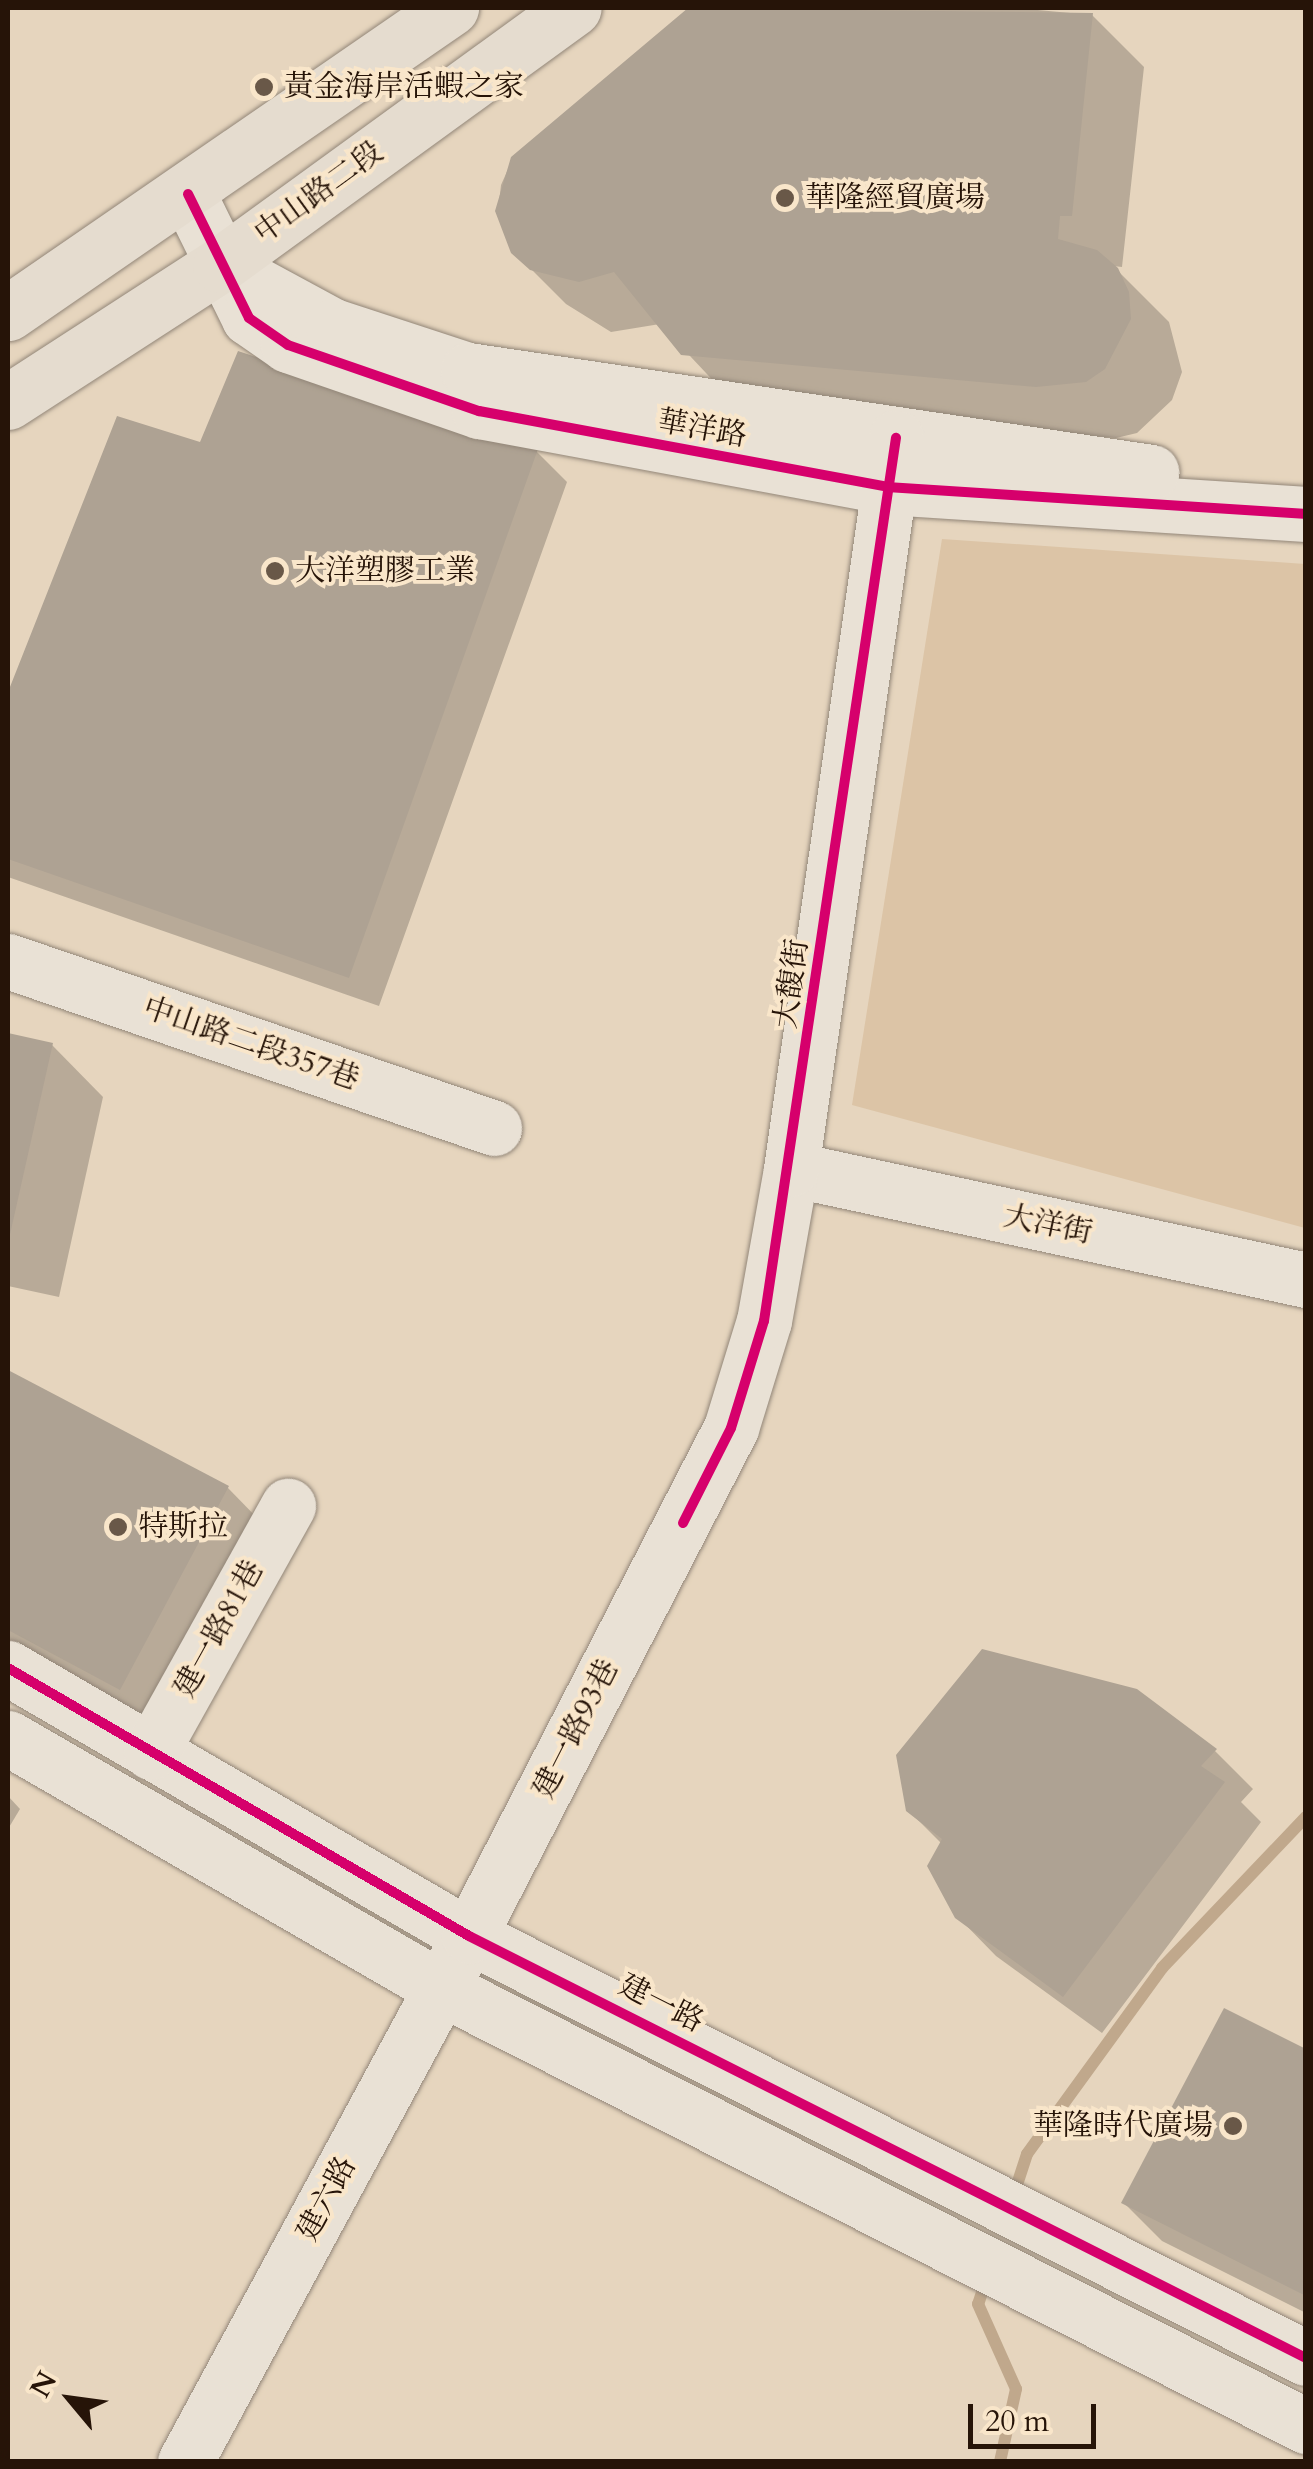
<!DOCTYPE html>
<html>
<head>
<meta charset="utf-8">
<style>
	body { margin:0 }
	#map { position:relative; width:1313px; height:2469px; overflow:hidden; background:#e6d5be; font-family:Cardo,"Noto Serif TC",serif }
	div>[style] { position:absolute }
	.green>* { inset:0; background:#dcc4a6 }
	.shadow>* { inset:0; background:#0003 }
	.stream>* { height:12px; margin:-6px; padding:0 6px; transform-origin:6px; border-radius:6px; background:#c0a88c }
	.building>* { inset:0; background:#aea293 }
	.roads { filter:drop-shadow(0 0 2px #928678) drop-shadow(0 0 2px #928678) }
	.minor>* { height:55px; margin:-27.5px; padding:0 27.5px; transform-origin:27.5px; border-radius:27.5px; background:#e9e1d5 }
	.major>* { height:55px; margin:-27.5px; padding:0 27.5px; transform-origin:27.5px; border-radius:27.5px; background:#e5dccf }
	.cycleway>* { height:10px; margin:-5px; padding:0 5px; transform-origin:5px; border-radius:5px; background:#d6006c }
	.dots>* { width:28px; height:28px; translate:-50% -50%; box-sizing:border-box; border:5px solid #f9e6ca; border-radius:50% }
	span { translate:-50% -50%; white-space:nowrap; text-align:center; line-height:1.15; -webkit-text-stroke:8px #f9e6ca; paint-order:stroke }
	.poi-label { font-size:30px; color:#261408 }
	.left { translate:0 -50%; text-align:left }
	.right { translate:-100% -50%; text-align:right }
	.street-label { font-size:30px; color:#261408 }
	.frame { position:absolute; inset:0; border:10px solid #261408; pointer-events:none }
	.north { position:absolute; left:20px; top:2349px; width:100px; height:100px; -webkit-text-stroke:8px #f9e6ca; paint-order:stroke; rotate:299deg; font-size:28px; font-weight:700; line-height:40px; text-align:center; color:#261408 }
	.north::after { content:''; display:block; margin:auto; width:35px; height:45px; background:#261408; clip-path:polygon(50% 0,100% 100%,50% 72%,0 100%) }
	.scale { position:absolute; left:968px; top:2404px; width:128px; height:45px; box-sizing:border-box; border:5px solid #261408; border-top:0; padding-left:12px; font-size:30px; line-height:35px; white-space:nowrap; color:#261408; -webkit-text-stroke:8px #f9e6ca; paint-order:stroke }
</style>
</head>
<body>
<div id="map">
	<div class="green">
		<i style="clip-path:polygon(942px 539px,1305px 564px,1305px 1228px,852px 1105px)"></i>
	</div>
	<div class="shadow">
		<i style="clip-path:polygon(692px 8px,1015px 8px,1092px 15px,1144px 67px,1122px 267px,1113px 266px,1169px 322px,1182px 372px,1172px 400px,1137px 433px,1116px 438px,736px 405px,660px 324px,611px 332px,566px 304px,513px 251px,498px 211px,501px 185px,513px 158px)"></i>
		<i style="clip-path:polygon(118px 419px,202px 445px,537px 452px,567px 482px,379px 1006px,8px 877px,8px 699px)"></i>
		<i style="clip-path:polygon(8px 1035px,52px 1045px,103px 1097px,59px 1297px,8px 1286px)"></i>
		<i style="clip-path:polygon(8px 1374px,228px 1488px,266px 1527px,159px 1727px,8px 1646px)"></i>
		<i style="clip-path:polygon(1215px 1751px,1253px 1789px,1241px 1802px,1261px 1822px,1102px 2033px,996px 1956px,957px 1916px,942px 1844px,908px 1810px)"></i>
		<i style="clip-path:polygon(8px 1796px,20px 1809px,8px 1829px)"></i>
		<i style="clip-path:polygon(1306px 2052px,1306px 2313px,1162px 2241px,1124px 2203px)"></i>
	</div>
	<div class="stream">
		<i style="left:1014px;top:2194px;width:42px;rotate:-72deg"></i>
		<i style="left:1027px;top:2154px;width:230px;rotate:-54deg"></i>
		<i style="left:1162px;top:1968px;width:209px;rotate:-46.4deg"></i>
		<i style="left:986px;top:2280px;width:25px;rotate:108deg"></i>
		<i style="left:978px;top:2304px;width:93px;rotate:65.9deg"></i>
		<i style="left:1016px;top:2389px;width:75px;rotate:102.4deg"></i>
	</div>
	<div class="building">
		<i style="clip-path:polygon(688px 8px,1093px 13px,1072px 216px,1060px 216px,1058px 239px,1097px 250px,1118px 268px,1129px 292px,1131px 319px,1105px 369px,1086px 382px,1036px 387px,681px 355px,614px 272px,579px 282px,530px 270px,511px 253px,495px 211px,511px 157px)"></i>
		<i style="clip-path:polygon(238px 351px,538px 449px,349px 978px,8px 859px,8px 692px,117px 416px,200px 442px)"></i>
		<i style="clip-path:polygon(8px 1033px,53px 1043px,9px 1239px,8px 1239px)"></i>
		<i style="clip-path:polygon(8px 1370px,229px 1486px,120px 1690px,8px 1630px)"></i>
		<i style="clip-path:polygon(982px 1649px,1137px 1689px,1217px 1749px,1201px 1766px,1225px 1782px,1063px 1997px,955px 1918px,927px 1866px,942px 1839px,906px 1811px,896px 1755px)"></i>
		<i style="clip-path:polygon(1224px 2008px,1306px 2049px,1306px 2296px,1121px 2203px)"></i>
	</div>
	<div class="roads">
		<div class="minor">
			<i style="left:188px;top:194px;width:138px;rotate:63.8deg"></i>
			<i style="left:249px;top:318px;width:47px;rotate:34.7deg"></i>
			<i style="left:288px;top:345px;width:202px;rotate:19.1deg"></i>
			<i style="left:479px;top:411px;width:416px;rotate:10.5deg"></i>
			<i style="left:888px;top:487px;width:419px;rotate:3.7deg"></i>
			<i style="left:222px;top:266px;width:126px;rotate:28.4deg"></i>
			<i style="left:333px;top:326px;width:142px;rotate:18.1deg"></i>
			<i style="left:468px;top:370px;width:691px;rotate:8.49deg"></i>
			<i style="left:8px;top:961px;width:514px;rotate:18.96deg"></i>
			<i style="left:791px;top:1169px;width:527px;rotate:12.16deg"></i>
			<i style="left:8px;top:1668px;width:533px;rotate:30.17deg"></i>
			<i style="left:469px;top:1936px;width:937px;rotate:26.76deg"></i>
			<i style="left:8px;top:1738px;width:500px;rotate:30deg"></i>
			<i style="left:441px;top:1988px;width:970px;rotate:26.86deg"></i>
			<i style="left:151px;top:1752px;width:282px;rotate:-60.9deg"></i>
			<i style="left:185px;top:2462px;width:598px;rotate:-61.63deg"></i>
			<i style="left:469px;top:1936px;width:572px;rotate:-62.72deg"></i>
			<i style="left:731px;top:1428px;width:112px;rotate:-72.9deg"></i>
			<i style="left:764px;top:1321px;width:154px;rotate:-79.9deg"></i>
			<i style="left:791px;top:1169px;width:739px;rotate:-81.83deg"></i>
		</div>
		<div class="major">
			<i style="left:8px;top:313px;width:538px;rotate:-34.55deg"></i>
			<i style="left:8px;top:402px;width:252px;rotate:-32.9deg"></i>
			<i style="left:220px;top:265px;width:437px;rotate:-36deg"></i>
		</div>
	</div>
	<div class="cycleway">
		<i style="left:188px;top:194px;width:138px;rotate:63.8deg"></i>
		<i style="left:249px;top:318px;width:47px;rotate:34.7deg"></i>
		<i style="left:288px;top:345px;width:202px;rotate:19.1deg"></i>
		<i style="left:479px;top:411px;width:416px;rotate:10.5deg"></i>
		<i style="left:888px;top:487px;width:419px;rotate:3.7deg"></i>
		<i style="left:683px;top:1523px;width:106px;rotate:-63.2deg"></i>
		<i style="left:731px;top:1428px;width:112px;rotate:-72.9deg"></i>
		<i style="left:764px;top:1321px;width:893px;rotate:-81.5deg"></i>
		<i style="left:8px;top:1668px;width:533px;rotate:30.17deg"></i>
		<i style="left:469px;top:1936px;width:937px;rotate:26.76deg"></i>
	</div>
	<div class="dots">
		<i style="left:264px;top:87px;background:#695848"></i>
		<i style="left:785px;top:198px;background:#695848"></i>
		<i style="left:275px;top:571px;background:#695848"></i>
		<i style="left:118px;top:1527px;background:#695848"></i>
		<i style="left:1233px;top:2126px;background:#695848"></i>
	</div>
	<div class="poi-label">
		<span class="left" style="left:284px;top:87px">黃金海岸活蝦之家</span>
		<span class="left" style="left:805px;top:198px">華隆經貿廣場</span>
		<span class="left" style="left:295px;top:571px">大洋塑膠工業</span>
		<span class="left" style="left:138px;top:1527px">特斯拉</span>
		<span class="right" style="left:1213px;top:2126px">華隆時代廣場</span>
	</div>
	<div class="street-label">
		<span style="left:319px;top:193px;rotate:-36deg">中山路二段</span>
		<span style="left:702px;top:429px;rotate:10deg">華洋路</span>
		<span style="left:792px;top:984px;rotate:-82deg">大馥街</span>
		<span style="left:251px;top:1044px;rotate:19deg">中山路二段357巷</span>
		<span style="left:1048px;top:1225px;rotate:12deg">大洋街</span>
		<span style="left:219px;top:1629px;rotate:-61deg">建一路81巷</span>
		<span style="left:576px;top:1729px;rotate:-63deg">建一路93巷</span>
		<span style="left:661px;top:2004px;rotate:27deg">建一路</span>
		<span style="left:327px;top:2199px;rotate:-62deg">建六路</span>
	</div>
	<div class="frame"></div>
	<div class="north">N</div>
	<div class="scale">20 m</div>
</div>
</body>
</html>
